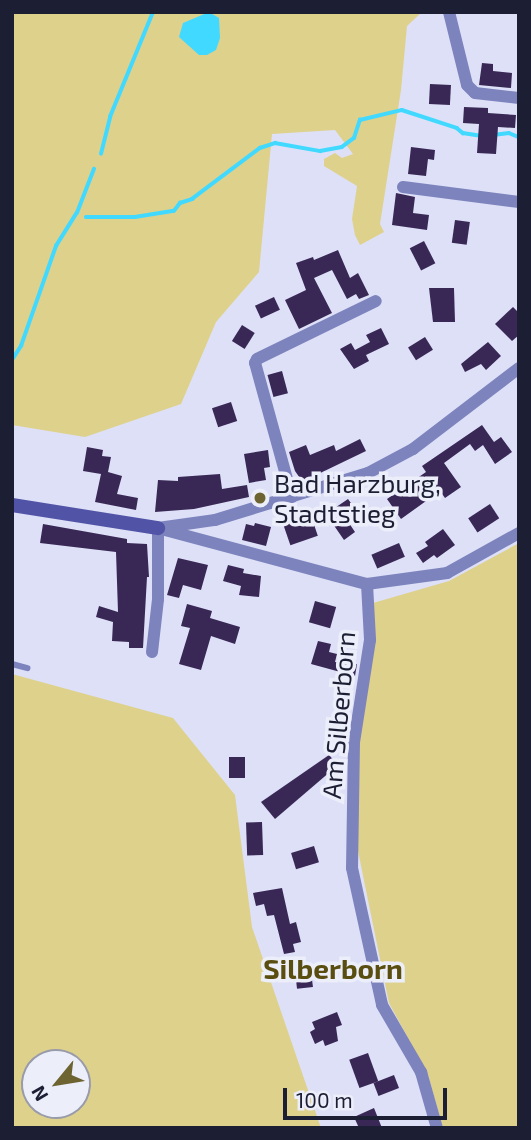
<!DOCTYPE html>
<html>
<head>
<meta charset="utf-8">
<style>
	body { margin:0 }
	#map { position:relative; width:531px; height:1140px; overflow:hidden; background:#dde0f7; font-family:"Exo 2",sans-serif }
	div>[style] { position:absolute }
	.green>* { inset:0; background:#ded18c }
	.water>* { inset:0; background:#41d9ff }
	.stream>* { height:3.5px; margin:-1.75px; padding:0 1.75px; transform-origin:1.75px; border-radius:1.75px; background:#41d9ff }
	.building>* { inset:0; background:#392855; transform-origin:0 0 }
	.lane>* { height:6px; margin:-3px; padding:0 3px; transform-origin:3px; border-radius:3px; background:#7d83bd }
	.street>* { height:12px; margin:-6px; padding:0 6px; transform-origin:6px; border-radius:6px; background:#7d83bd }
	.secondary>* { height:14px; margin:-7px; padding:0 7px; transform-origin:7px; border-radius:7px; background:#5153a7 }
	.dots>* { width:19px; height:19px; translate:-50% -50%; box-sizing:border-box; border:4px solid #eceefa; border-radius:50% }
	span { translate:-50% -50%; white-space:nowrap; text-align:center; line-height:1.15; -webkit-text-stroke:7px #eceefa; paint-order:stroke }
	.poi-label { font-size:26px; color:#1c1e33 }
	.left { translate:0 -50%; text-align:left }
	.street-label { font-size:26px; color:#1c1e33 }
	.neighbourhood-label { font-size:28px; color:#594e0f; font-weight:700 }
	.frame { position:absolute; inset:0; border:14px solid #1c1e33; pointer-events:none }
	.north { position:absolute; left:21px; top:1049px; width:70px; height:70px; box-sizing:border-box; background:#eceefa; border:2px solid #999baa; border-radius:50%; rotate:240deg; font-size:19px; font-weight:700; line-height:28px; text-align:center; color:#1c1e33 }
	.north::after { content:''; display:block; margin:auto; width:24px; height:32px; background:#6e6431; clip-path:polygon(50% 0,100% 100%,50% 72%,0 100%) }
	.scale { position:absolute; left:283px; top:1088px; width:164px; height:32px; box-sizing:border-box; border:4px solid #1c1e33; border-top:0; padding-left:9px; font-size:21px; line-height:24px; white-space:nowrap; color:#1c1e33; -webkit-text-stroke:5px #eceefa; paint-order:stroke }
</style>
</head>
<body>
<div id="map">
	<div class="green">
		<i style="clip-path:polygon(12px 12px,422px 12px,407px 26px,401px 90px,380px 224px,384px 232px,360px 245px,355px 235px,352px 219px,357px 186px,324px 166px,324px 159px,335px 153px,342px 158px,353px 154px,335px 130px,272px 134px,259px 272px,216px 322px,181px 404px,85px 437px,12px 425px)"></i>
		<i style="clip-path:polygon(519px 543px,519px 1128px,443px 1128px,428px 1075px,389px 1003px,358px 851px,358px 748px,373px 603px,449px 581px)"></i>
		<i style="clip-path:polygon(evenodd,12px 674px,173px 718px,235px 795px,252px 927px,321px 1128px,12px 1128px,12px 674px,35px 1063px,77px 1063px,77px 1105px,35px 1105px,35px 1063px)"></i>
	</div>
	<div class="water">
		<i style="clip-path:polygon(209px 12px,219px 18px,220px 38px,216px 50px,207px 55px,199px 55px,179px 37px,183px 23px)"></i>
	</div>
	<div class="stream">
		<i style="left:493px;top:135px;width:16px;rotate:-7deg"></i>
		<i style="left:509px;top:133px;width:11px;rotate:22deg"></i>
		<i style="left:101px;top:154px;width:38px;rotate:-76deg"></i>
		<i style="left:110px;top:117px;width:113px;rotate:-67.7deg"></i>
		<i style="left:86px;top:217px;width:49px"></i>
		<i style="left:135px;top:217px;width:39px;rotate:-9deg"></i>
		<i style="left:174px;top:211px;width:10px;rotate:-53deg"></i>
		<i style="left:180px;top:203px;width:13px;rotate:-18deg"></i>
		<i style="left:192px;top:199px;width:85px;rotate:-36.9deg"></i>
		<i style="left:260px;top:148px;width:16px;rotate:-18deg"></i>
		<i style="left:275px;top:143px;width:46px;rotate:10.1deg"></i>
		<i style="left:320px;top:151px;width:22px;rotate:-10deg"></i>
		<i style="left:342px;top:147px;width:15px;rotate:-37deg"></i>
		<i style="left:354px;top:138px;width:19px;rotate:-72deg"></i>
		<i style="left:360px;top:120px;width:43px;rotate:-13.4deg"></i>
		<i style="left:402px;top:110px;width:58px;rotate:18.1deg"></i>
		<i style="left:457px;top:128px;width:8px;rotate:40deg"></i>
		<i style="left:463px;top:133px;width:19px;rotate:9deg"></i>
		<i style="left:12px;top:360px;width:17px;rotate:-57deg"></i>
		<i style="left:21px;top:346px;width:106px;rotate:-70.7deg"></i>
		<i style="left:56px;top:246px;width:39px;rotate:-58deg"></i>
		<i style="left:77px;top:213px;width:47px;rotate:-68.9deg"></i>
	</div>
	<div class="building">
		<i style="clip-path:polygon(482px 63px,493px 64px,493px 71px,512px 73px,511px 88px,479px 85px)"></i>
		<i style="left:430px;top:84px;width:21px;height:20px;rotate:3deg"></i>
		<i style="clip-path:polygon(464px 107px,488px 108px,488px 113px,516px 115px,515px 128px,498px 127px,496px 154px,477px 153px,479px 124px,463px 123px)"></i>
		<i style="clip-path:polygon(411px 147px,435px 150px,434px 160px,428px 159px,426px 176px,408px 174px)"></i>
		<i style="clip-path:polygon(396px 193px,415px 197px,413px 213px,429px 215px,427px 230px,392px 225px)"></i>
		<i style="left:455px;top:220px;width:15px;height:23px;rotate:8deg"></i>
		<i style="left:424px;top:241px;width:25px;height:16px;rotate:63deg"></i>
		<i style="clip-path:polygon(338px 250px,350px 278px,358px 273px,369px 295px,359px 299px,356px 294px,347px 299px,332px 270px,314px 278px,332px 313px,299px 329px,285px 300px,306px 290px,296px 263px,313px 257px,314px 260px)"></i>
		<i style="clip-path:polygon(429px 288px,454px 288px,455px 322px,433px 322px)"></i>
		<i style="left:274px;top:297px;width:14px;height:21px;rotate:65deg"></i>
		<i style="clip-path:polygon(513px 307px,519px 313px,519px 335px,512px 341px,495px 324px)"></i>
		<i style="left:242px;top:325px;width:15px;height:19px;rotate:32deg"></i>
		<i style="clip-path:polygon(381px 328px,389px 344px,366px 355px,369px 361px,354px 369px,340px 349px,351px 343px,355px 350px,370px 342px,366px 335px)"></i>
		<i style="left:425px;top:337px;width:15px;height:20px;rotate:58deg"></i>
		<i style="clip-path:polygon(488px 342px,501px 356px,486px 370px,481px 364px,465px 372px,461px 364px)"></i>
		<i style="left:282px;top:371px;width:23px;height:15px;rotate:75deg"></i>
		<i style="left:231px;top:402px;width:20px;height:20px;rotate:72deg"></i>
		<i style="clip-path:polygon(482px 425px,494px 442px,501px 437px,512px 452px,495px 464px,483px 445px,475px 451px,470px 444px,444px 463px,461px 487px,445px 498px,440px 491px,401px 519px,387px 499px,426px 472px,422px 466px)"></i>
		<i style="clip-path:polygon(360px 439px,366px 451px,312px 477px,302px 481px,295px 471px,289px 452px,306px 445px,310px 455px,334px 445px,336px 451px)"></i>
		<i style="clip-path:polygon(87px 447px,103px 450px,102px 456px,111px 457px,108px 472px,122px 476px,117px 494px,138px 498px,136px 510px,95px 502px,101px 474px,83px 471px)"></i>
		<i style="clip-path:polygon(268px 450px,270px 467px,264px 468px,266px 480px,249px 483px,244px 454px)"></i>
		<i style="clip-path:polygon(220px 474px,222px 489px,247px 485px,249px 497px,194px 509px,155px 512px,158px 480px,178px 481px,178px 477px)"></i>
		<i style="clip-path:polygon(348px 499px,356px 510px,345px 517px,355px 532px,344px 540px,326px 514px)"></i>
		<i style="left:490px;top:504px;width:17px;height:26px;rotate:57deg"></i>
		<i style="left:310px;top:513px;width:24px;height:29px;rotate:71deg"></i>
		<i style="clip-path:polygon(255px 523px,271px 527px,266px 546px,242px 540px,246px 524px,254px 526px)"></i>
		<i style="clip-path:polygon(43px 524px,127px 539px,127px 543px,147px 544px,149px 577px,147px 577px,143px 648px,129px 648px,129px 642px,112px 641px,113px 622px,96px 617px,99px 606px,118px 612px,116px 552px,40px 543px)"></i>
		<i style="clip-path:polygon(443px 529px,455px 545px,437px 558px,434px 555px,423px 563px,416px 553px,428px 546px,425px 542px)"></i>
		<i style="left:399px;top:543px;width:15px;height:30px;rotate:67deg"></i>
		<i style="clip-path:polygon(178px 558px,208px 565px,201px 590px,183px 585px,179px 598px,167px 595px)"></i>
		<i style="clip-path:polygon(228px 565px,244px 569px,243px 573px,261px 576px,259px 597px,239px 595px,241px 586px,223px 581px)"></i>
		<i style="left:315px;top:601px;width:22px;height:22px;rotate:16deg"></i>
		<i style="clip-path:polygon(187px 604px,212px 611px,210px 618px,240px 627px,235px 644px,211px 636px,201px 670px,179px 664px,190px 628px,181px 626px)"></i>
		<i style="clip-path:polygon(318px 641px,331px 644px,329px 652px,337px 654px,335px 662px,357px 664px,355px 676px,311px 664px)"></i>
		<i style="clip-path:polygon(329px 755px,338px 765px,275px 819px,261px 802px)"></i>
		<i style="left:229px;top:757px;width:16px;height:21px"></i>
		<i style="left:262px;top:822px;width:33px;height:16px;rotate:88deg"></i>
		<i style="left:314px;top:846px;width:17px;height:24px;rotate:73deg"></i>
		<i style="clip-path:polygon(282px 888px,290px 924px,296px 922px,301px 942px,293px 944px,295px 952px,284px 954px,274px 915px,267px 916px,264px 904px,256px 906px,253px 893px)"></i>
		<i style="left:311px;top:971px;width:16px;height:16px;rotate:83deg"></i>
		<i style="clip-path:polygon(337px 1012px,342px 1025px,336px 1027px,338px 1041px,325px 1046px,323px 1040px,315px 1044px,310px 1032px,315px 1029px,312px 1022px)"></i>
		<i style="left:368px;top:1053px;width:30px;height:20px;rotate:70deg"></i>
		<i style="left:394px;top:1075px;width:14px;height:22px;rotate:69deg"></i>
		<i style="clip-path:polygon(374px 1108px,382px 1128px,359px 1128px,354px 1117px)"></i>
	</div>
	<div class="lane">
		<i style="left:12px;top:664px;width:16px;rotate:15deg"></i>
	</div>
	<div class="street">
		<i style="left:449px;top:12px;width:75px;rotate:76.1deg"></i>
		<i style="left:467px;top:85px;width:11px;rotate:45deg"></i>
		<i style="left:475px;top:93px;width:44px;rotate:6.5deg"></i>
		<i style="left:403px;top:187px;width:117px;rotate:7.4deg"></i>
		<i style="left:292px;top:497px;width:139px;rotate:-105.4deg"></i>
		<i style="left:255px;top:363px;width:4px;rotate:-63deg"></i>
		<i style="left:257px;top:359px;width:132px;rotate:-26deg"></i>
		<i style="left:158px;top:528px;width:58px;rotate:-8deg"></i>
		<i style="left:215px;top:520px;width:160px;rotate:-17.1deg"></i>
		<i style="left:368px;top:473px;width:51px;rotate:-28.1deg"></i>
		<i style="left:413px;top:449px;width:133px;rotate:-37.4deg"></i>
		<i style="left:165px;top:530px;width:209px;rotate:15deg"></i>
		<i style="left:367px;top:584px;width:81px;rotate:-7.8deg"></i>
		<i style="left:447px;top:573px;width:82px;rotate:-29.1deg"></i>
		<i style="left:367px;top:584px;width:56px;rotate:86.9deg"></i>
		<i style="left:370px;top:640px;width:103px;rotate:98.9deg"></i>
		<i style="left:354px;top:742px;width:126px;rotate:90.9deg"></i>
		<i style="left:352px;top:868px;width:140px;rotate:77.6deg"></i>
		<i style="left:382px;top:1005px;width:78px;rotate:59.8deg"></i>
		<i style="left:421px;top:1072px;width:58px;rotate:74.1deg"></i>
		<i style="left:152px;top:652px;width:53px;rotate:-83.5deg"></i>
		<i style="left:158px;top:599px;width:71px;rotate:-90deg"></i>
	</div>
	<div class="secondary">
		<i style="left:12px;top:505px;width:148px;rotate:9deg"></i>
	</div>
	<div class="dots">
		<i style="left:260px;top:498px;background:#6e6431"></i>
	</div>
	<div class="poi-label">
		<span class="left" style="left:274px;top:498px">Bad Harzburg,<br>Stadtstieg</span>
	</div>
	<div class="street-label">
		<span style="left:338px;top:715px;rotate:-85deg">Am Silberborn</span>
	</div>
	<div class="neighbourhood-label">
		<span style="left:333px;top:968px">Silberborn</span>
	</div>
	<div class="frame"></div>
	<div class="north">N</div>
	<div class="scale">100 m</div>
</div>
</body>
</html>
